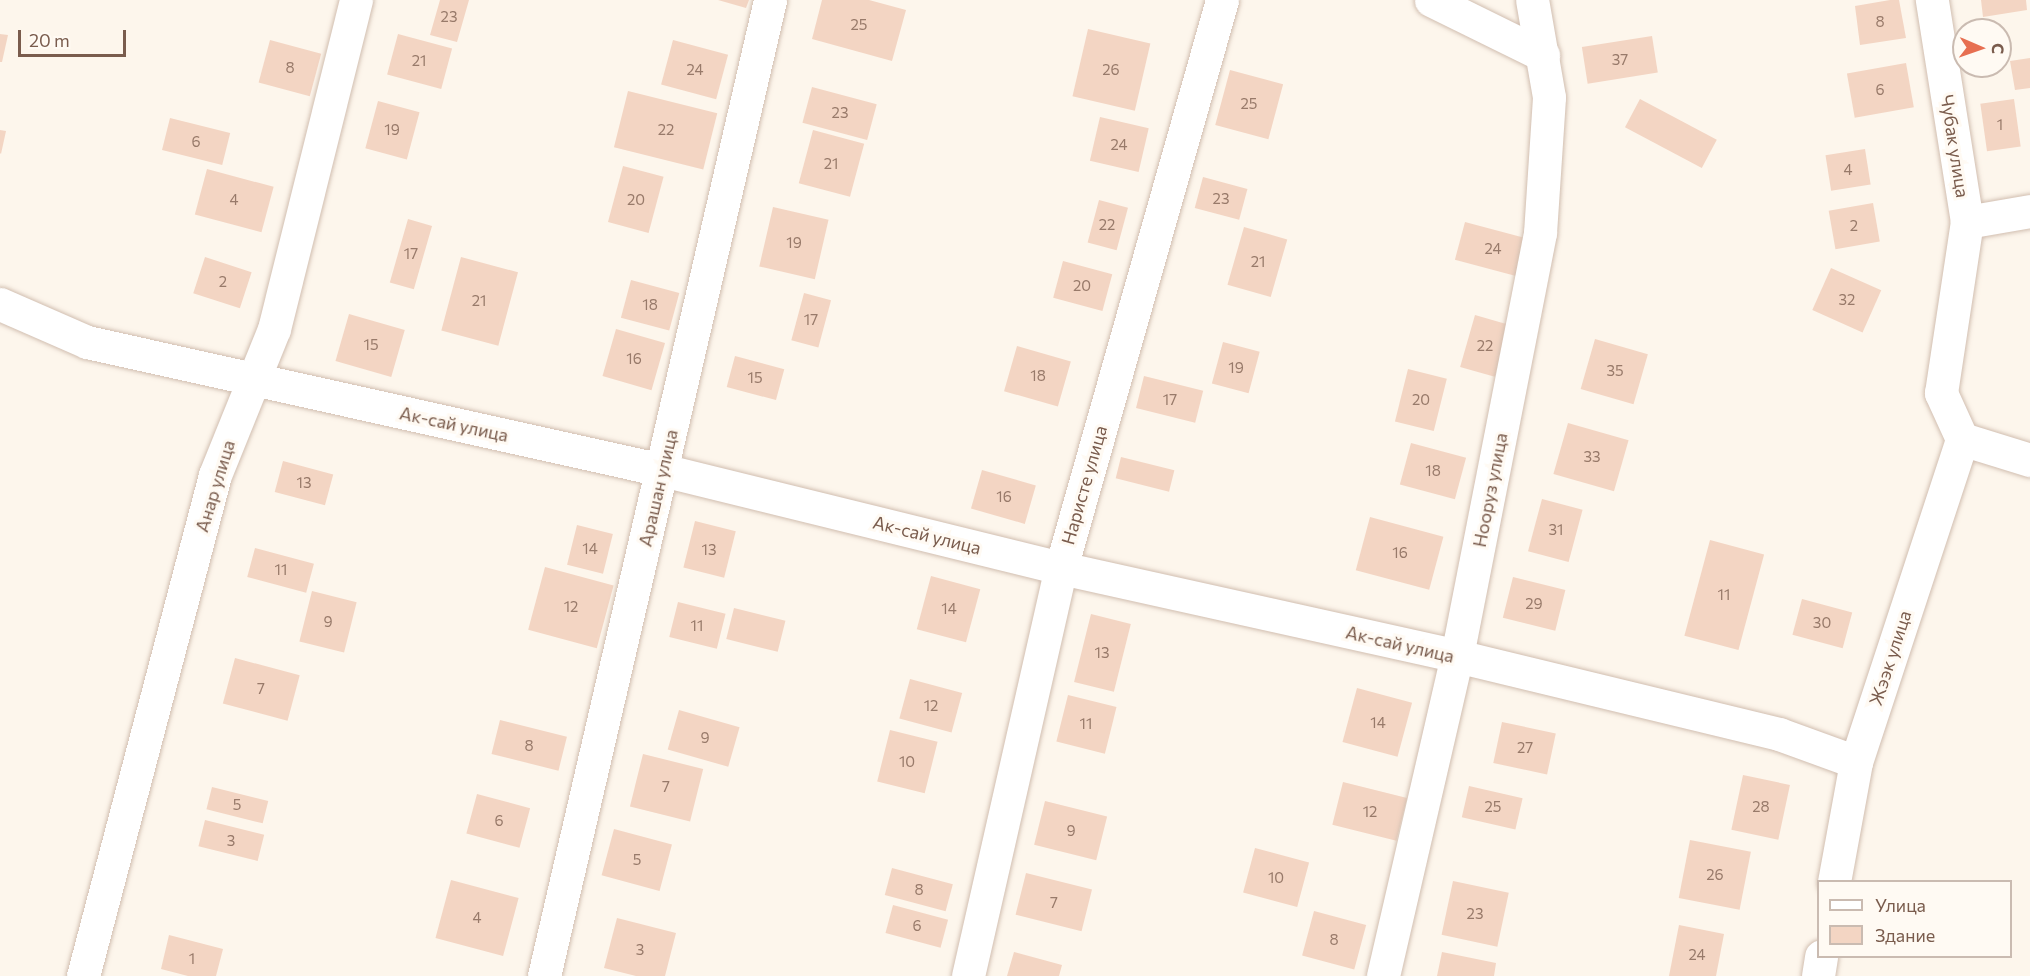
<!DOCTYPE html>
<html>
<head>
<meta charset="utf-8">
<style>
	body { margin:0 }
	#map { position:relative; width:2030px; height:976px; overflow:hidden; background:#fdf6ec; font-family:Commissioner,sans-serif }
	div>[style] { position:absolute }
	.building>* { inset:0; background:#f3d5c3; transform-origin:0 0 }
	.roads { filter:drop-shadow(0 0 2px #d1beb0) drop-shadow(0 0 2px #d1beb0) }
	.minor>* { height:33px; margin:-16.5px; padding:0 16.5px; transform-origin:16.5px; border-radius:16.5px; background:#fff }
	span { translate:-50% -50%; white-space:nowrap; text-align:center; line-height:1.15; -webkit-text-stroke:6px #fffaf3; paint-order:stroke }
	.number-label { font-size:15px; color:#987a6a }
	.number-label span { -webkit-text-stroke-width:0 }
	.street-label { font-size:18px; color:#7a5c4d }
	.legend { position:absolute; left:1817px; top:880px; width:195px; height:78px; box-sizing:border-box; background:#fffaf3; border:2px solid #cabbb1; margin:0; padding:8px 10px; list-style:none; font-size:18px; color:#7a5c4d }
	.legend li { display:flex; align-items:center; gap:12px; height:30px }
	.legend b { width:30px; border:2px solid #cabbb1 }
	.north { position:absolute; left:1952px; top:18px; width:60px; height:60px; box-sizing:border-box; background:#fffaf3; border:2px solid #cabbb1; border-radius:50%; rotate:92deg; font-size:16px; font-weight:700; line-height:24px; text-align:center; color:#7a5c4d }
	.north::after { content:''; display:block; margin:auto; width:21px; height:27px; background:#e76f51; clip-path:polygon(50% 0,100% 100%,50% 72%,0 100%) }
	.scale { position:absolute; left:18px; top:30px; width:108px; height:27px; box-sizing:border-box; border:3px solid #7a5c4d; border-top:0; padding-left:8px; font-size:18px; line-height:21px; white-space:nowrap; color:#7a5c4d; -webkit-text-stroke:4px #fffaf3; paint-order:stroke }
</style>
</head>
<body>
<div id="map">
	<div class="building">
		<i style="clip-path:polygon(440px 0,469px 0,457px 42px,430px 35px)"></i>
		<i style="clip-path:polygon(718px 0,749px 0,746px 8px)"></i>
		<i style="clip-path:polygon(822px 0,869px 0,906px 10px,892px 61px,812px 39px)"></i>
		<i style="clip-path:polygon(1890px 0,1899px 0,1906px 38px,1860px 45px,1855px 6px)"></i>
		<i style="clip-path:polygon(1981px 0,2026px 0,2027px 10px,1983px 17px)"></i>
		<i style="left:1088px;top:29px;width:64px;height:69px;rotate:13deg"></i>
		<i style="clip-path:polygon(0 34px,8px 35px,2px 62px,0 62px)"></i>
		<i style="left:398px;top:34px;width:56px;height:42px;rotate:15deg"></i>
		<i style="left:1652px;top:36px;width:37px;height:71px;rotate:81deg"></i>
		<i style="left:270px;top:40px;width:53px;height:44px;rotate:15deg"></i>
		<i style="left:673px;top:40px;width:57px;height:46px;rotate:15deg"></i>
		<i style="clip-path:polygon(2030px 58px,2030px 88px,2015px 90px,2010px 61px)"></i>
		<i style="left:1906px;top:63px;width:45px;height:60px;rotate:80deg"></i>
		<i style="left:1230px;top:70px;width:55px;height:57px;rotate:15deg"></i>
		<i style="left:812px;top:87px;width:67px;height:37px;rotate:15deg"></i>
		<i style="left:628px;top:91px;width:92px;height:58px;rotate:14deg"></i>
		<i style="left:1640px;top:99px;width:87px;height:32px;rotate:28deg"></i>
		<i style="left:2014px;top:99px;width:48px;height:34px;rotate:82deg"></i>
		<i style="left:378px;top:101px;width:43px;height:49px;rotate:15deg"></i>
		<i style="left:1100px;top:117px;width:50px;height:45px;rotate:13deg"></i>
		<i style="left:170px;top:118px;width:62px;height:33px;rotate:14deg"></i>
		<i style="clip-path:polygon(0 130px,6px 131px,1px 154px,0 153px)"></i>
		<i style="left:813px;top:130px;width:53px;height:55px;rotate:15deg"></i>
		<i style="left:1865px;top:149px;width:36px;height:40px;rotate:81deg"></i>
		<i style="left:623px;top:166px;width:42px;height:58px;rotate:15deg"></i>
		<i style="left:207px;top:169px;width:69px;height:47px;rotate:15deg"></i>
		<i style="left:1203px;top:177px;width:46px;height:32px;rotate:15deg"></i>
		<i style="left:1099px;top:200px;width:30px;height:44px;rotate:15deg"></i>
		<i style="left:1873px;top:203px;width:39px;height:45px;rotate:80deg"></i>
		<i style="left:773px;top:207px;width:57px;height:61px;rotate:13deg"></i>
		<i style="left:408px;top:219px;width:25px;height:66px;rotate:16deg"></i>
		<i style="left:1465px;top:222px;width:67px;height:39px;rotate:15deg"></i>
		<i style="left:1244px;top:227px;width:45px;height:60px;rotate:16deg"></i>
		<i style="left:205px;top:257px;width:49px;height:38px;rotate:18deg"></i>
		<i style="left:461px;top:257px;width:59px;height:76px;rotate:15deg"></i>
		<i style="left:1063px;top:261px;width:51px;height:38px;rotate:15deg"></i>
		<i style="left:1831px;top:268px;width:55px;height:46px;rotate:24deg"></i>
		<i style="left:631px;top:280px;width:50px;height:39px;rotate:15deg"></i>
		<i style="left:804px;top:293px;width:28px;height:49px;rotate:15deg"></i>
		<i style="left:349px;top:314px;width:58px;height:49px;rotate:16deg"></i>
		<i style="left:1475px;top:315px;width:36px;height:54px;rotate:16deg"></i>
		<i style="left:616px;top:329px;width:51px;height:49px;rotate:16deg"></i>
		<i style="left:1595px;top:339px;width:55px;height:52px;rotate:16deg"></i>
		<i style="left:1223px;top:342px;width:38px;height:43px;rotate:15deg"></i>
		<i style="left:1017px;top:346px;width:56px;height:47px;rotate:16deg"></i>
		<i style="left:735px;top:356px;width:51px;height:32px;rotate:15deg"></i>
		<i style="left:1408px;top:369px;width:40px;height:54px;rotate:14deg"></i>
		<i style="left:1144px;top:376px;width:61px;height:33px;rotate:14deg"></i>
		<i style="left:1568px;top:423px;width:63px;height:53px;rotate:16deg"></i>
		<i style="left:1411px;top:443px;width:57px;height:43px;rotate:15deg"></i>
		<i style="left:1121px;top:457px;width:55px;height:22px;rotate:14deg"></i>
		<i style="left:283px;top:461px;width:52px;height:32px;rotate:15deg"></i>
		<i style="left:982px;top:470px;width:56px;height:40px;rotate:16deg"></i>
		<i style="left:1542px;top:499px;width:42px;height:54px;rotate:15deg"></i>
		<i style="left:1370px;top:517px;width:76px;height:55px;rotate:15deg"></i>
		<i style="left:695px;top:521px;width:42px;height:48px;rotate:14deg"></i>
		<i style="left:577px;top:525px;width:37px;height:41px;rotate:14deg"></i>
		<i style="left:1710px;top:540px;width:56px;height:99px;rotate:15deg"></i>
		<i style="left:255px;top:548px;width:61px;height:30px;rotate:15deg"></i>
		<i style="left:545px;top:567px;width:71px;height:65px;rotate:15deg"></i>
		<i style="left:931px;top:576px;width:51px;height:55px;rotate:15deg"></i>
		<i style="left:1513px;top:577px;width:54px;height:42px;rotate:14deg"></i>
		<i style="left:312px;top:591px;width:46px;height:52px;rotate:14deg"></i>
		<i style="left:1802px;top:599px;width:52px;height:37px;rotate:15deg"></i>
		<i style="left:678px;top:602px;width:49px;height:36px;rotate:14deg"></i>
		<i style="left:734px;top:608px;width:53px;height:32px;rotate:14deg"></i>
		<i style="left:1091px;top:614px;width:41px;height:70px;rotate:14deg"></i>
		<i style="left:235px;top:658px;width:67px;height:47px;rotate:15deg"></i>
		<i style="left:910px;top:679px;width:54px;height:41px;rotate:15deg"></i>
		<i style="left:1357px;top:688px;width:57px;height:56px;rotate:15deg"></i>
		<i style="left:1068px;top:695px;width:50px;height:48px;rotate:14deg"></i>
		<i style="left:679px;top:710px;width:63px;height:41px;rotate:16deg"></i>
		<i style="left:500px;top:720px;width:69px;height:35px;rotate:14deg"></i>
		<i style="left:1502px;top:722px;width:55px;height:42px;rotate:12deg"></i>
		<i style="left:890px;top:730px;width:49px;height:53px;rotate:14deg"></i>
		<i style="left:643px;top:754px;width:62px;height:54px;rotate:14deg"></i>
		<i style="left:1743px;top:775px;width:48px;height:56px;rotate:12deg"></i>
		<i style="left:1343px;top:782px;width:66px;height:44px;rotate:14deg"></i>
		<i style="left:1469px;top:786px;width:55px;height:32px;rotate:13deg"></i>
		<i style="left:212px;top:787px;width:58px;height:23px;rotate:14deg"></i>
		<i style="left:477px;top:794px;width:55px;height:41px;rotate:15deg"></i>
		<i style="left:1045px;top:801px;width:64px;height:45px;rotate:14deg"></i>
		<i style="left:205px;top:820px;width:61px;height:27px;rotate:14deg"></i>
		<i style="left:614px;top:829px;width:60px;height:48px;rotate:15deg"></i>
		<i style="left:1690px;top:840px;width:62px;height:59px;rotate:11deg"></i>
		<i style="left:1255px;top:848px;width:56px;height:46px;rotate:15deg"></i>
		<i style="left:892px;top:868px;width:63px;height:28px;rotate:15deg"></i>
		<i style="left:1026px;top:873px;width:68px;height:43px;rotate:14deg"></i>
		<i style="left:451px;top:880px;width:70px;height:60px;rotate:15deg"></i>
		<i style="left:1453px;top:881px;width:57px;height:55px;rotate:12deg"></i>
		<i style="left:893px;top:905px;width:57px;height:29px;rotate:15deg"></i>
		<i style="left:1314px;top:911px;width:54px;height:46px;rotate:15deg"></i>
		<i style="clip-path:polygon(617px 918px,676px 933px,665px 976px,636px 976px,604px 968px)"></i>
		<i style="clip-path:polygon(1679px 925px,1724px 934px,1716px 976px,1669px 976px)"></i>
		<i style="clip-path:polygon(169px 935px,223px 949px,216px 976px,188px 976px,161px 969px)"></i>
		<i style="clip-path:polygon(1014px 952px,1062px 965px,1059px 976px,1007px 976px)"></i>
		<i style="clip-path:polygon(1442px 952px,1496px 963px,1494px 976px,1437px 976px)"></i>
	</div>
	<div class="roads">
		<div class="minor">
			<i style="left:1431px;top:0;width:125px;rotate:26.2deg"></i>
			<i style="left:1967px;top:222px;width:64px;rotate:-9.9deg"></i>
			<i style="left:0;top:304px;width:95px;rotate:23.6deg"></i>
			<i style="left:87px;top:342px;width:589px;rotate:12.55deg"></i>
			<i style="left:662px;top:470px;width:411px;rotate:13.8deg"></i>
			<i style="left:1061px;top:568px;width:406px;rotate:12.5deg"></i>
			<i style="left:1457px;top:656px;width:331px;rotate:13.6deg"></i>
			<i style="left:1779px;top:734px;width:82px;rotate:20deg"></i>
			<i style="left:1962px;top:439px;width:71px;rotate:17.2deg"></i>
			<i style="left:1834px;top:882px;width:122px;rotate:-79.6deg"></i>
			<i style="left:1856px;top:762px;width:340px;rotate:-71.8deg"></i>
			<i style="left:1962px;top:439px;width:51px;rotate:-114.5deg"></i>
			<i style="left:1941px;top:393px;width:173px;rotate:-81.4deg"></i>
			<i style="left:1967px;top:222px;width:225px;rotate:-99deg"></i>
			<i style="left:83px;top:976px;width:518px;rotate:-75.24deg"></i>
			<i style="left:215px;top:475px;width:157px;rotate:-68deg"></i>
			<i style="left:274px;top:329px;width:339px;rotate:-76deg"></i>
			<i style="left:544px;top:976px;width:1002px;rotate:-76.96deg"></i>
			<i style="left:968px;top:976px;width:418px;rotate:-77.2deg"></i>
			<i style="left:1061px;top:568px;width:590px;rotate:-74.17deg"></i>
			<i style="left:1383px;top:976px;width:328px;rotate:-77deg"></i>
			<i style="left:1457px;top:656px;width:431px;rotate:-78.9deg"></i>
			<i style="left:1540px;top:233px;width:136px;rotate:-86.2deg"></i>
			<i style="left:1549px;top:97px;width:98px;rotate:-99.9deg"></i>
			<i style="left:1818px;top:976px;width:20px;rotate:-81deg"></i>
		</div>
	</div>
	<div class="number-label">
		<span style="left:449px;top:17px">23</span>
		<span style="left:1880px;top:22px">8</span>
		<span style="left:859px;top:25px">25</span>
		<span style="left:1620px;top:60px">37</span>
		<span style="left:419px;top:61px">21</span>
		<span style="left:290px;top:68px">8</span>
		<span style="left:695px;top:70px">24</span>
		<span style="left:1111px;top:70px">26</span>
		<span style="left:1880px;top:90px">6</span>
		<span style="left:1249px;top:104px">25</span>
		<span style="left:840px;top:113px">23</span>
		<span style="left:2000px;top:125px">1</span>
		<span style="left:392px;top:130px">19</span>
		<span style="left:666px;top:130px">22</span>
		<span style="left:196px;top:142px">6</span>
		<span style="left:1119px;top:145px">24</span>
		<span style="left:831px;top:164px">21</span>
		<span style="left:1848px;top:170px">4</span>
		<span style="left:1221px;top:199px">23</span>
		<span style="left:234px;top:200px">4</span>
		<span style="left:636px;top:200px">20</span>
		<span style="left:1107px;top:225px">22</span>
		<span style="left:1854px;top:226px">2</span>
		<span style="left:794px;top:243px">19</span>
		<span style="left:1493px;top:249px">24</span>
		<span style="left:411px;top:254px">17</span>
		<span style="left:1258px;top:262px">21</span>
		<span style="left:223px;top:282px">2</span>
		<span style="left:1082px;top:286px">20</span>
		<span style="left:1847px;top:300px">32</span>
		<span style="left:479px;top:301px">21</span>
		<span style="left:650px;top:305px">18</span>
		<span style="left:811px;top:320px">17</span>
		<span style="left:371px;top:345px">15</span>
		<span style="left:1485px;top:346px">22</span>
		<span style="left:634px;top:359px">16</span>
		<span style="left:1236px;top:368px">19</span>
		<span style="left:1615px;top:371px">35</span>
		<span style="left:1038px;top:376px">18</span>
		<span style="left:755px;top:378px">15</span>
		<span style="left:1170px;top:400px">17</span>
		<span style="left:1421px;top:400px">20</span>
		<span style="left:1592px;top:457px">33</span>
		<span style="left:1433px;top:471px">18</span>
		<span style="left:304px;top:483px">13</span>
		<span style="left:1004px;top:497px">16</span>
		<span style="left:1556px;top:530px">31</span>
		<span style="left:590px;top:549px">14</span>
		<span style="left:709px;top:550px">13</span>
		<span style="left:1400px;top:553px">16</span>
		<span style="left:281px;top:570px">11</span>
		<span style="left:1724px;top:595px">11</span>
		<span style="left:1534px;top:604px">29</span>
		<span style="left:571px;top:607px">12</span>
		<span style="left:949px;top:609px">14</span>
		<span style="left:328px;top:622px">9</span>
		<span style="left:1822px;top:623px">30</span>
		<span style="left:697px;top:626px">11</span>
		<span style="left:1102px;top:653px">13</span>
		<span style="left:261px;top:689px">7</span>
		<span style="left:931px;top:706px">12</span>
		<span style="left:1378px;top:723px">14</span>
		<span style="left:1086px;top:724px">11</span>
		<span style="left:705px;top:738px">9</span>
		<span style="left:529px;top:746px">8</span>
		<span style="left:1525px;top:748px">27</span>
		<span style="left:907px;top:762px">10</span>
		<span style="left:666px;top:787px">7</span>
		<span style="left:237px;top:805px">5</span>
		<span style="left:1493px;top:807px">25</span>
		<span style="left:1761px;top:807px">28</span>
		<span style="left:1370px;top:812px">12</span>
		<span style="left:499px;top:821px">6</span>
		<span style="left:1071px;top:831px">9</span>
		<span style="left:231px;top:841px">3</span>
		<span style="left:637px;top:860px">5</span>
		<span style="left:1715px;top:875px">26</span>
		<span style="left:1276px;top:878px">10</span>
		<span style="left:919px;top:890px">8</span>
		<span style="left:1054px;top:903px">7</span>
		<span style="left:1475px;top:914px">23</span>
		<span style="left:477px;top:918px">4</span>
		<span style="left:917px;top:926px">6</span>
		<span style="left:1334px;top:940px">8</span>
		<span style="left:640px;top:950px">3</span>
		<span style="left:1697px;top:955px">24</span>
		<span style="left:192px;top:959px">1</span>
	</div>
	<div class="street-label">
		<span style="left:1955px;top:146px;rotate:81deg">Чубак улица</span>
		<span style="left:454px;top:424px;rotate:12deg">Ак-сай улица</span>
		<span style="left:1084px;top:485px;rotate:-74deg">Наристе улица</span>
		<span style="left:215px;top:486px;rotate:-73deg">Анар улица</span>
		<span style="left:658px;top:488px;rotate:-77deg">Арашан улица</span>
		<span style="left:1490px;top:490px;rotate:-79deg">Нооруз улица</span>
		<span style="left:927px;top:535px;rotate:14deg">Ак-сай улица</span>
		<span style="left:1400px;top:644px;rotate:13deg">Ак-сай улица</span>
		<span style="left:1890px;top:658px;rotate:-72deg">Жээк улица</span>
	</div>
	<ul class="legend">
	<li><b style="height:8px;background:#fff"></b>Улица</li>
	<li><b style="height:16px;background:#f3d5c3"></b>Здание</li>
	</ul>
	<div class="north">С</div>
	<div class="scale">20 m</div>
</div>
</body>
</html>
